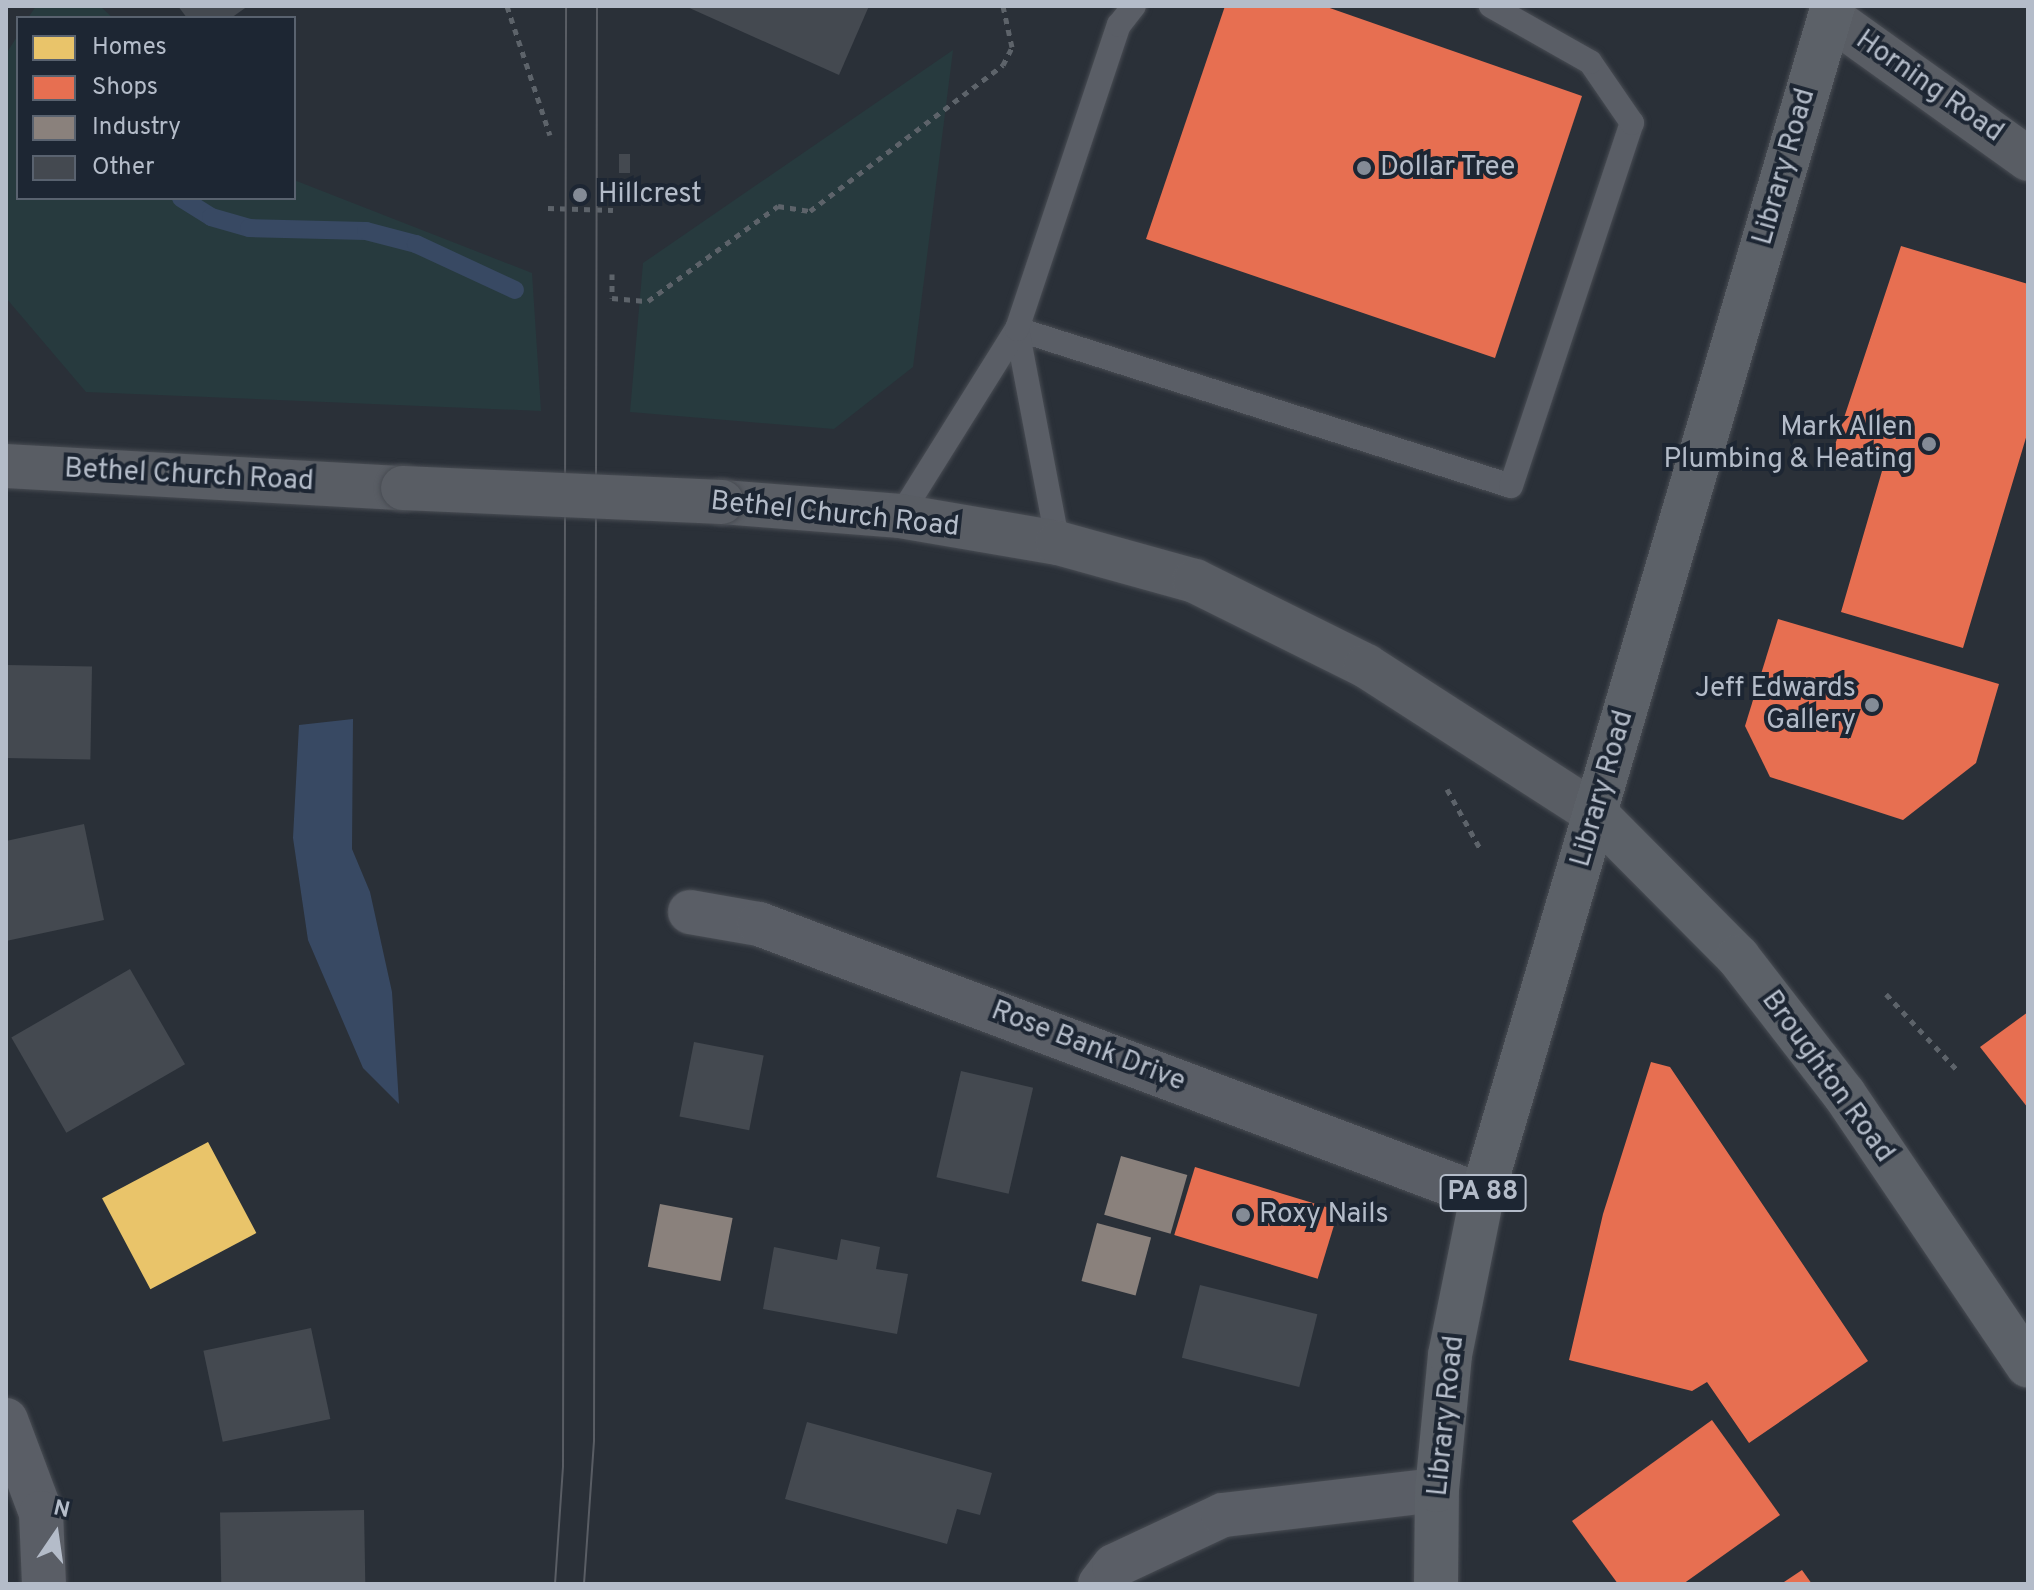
<!DOCTYPE html>
<html>
<head>
<meta charset="utf-8">
<style>
	body { margin:0 }
	#map { position:relative; width:2034px; height:1590px; overflow:hidden; background:#2a3038; font-family:Overpass,sans-serif }
	div>[style] { position:absolute }
	.green>* { inset:0; background:#273a3e }
	.water>* { inset:0; background:#384963 }
	.homes>* { inset:0; background:#e9c46a; transform-origin:0 0 }
	.shops>* { inset:0; background:#e76f51; transform-origin:0 0 }
	.industry>* { inset:0; background:#8a817c; transform-origin:0 0 }
	.stream>* { height:18px; margin:-9px; padding:0 9px; transform-origin:9px; border-radius:9px; background:#384963 }
	.building>* { inset:0; background:#444950; transform-origin:0 0 }
	.path>* { height:5px; margin-top:-2.5px; transform-origin:0; background:repeating-linear-gradient(90deg,#5d636a 0 6px,transparent 0 12px) }
	.roads { filter:drop-shadow(0 0 2px #484c53) drop-shadow(0 0 2px #484c53) }
	.lane>* { height:24px; margin:-12px; padding:0 12px; transform-origin:12px; border-radius:12px; background:#5a5e66 }
	.street>* { height:44px; margin:-22px; padding:0 22px; transform-origin:22px; border-radius:22px; background:#5a5e66 }
	.secondary>* { height:44px; margin:-22px; padding:0 22px; transform-origin:22px; border-radius:22px; background:#595d64 }
	.primary>* { height:44px; margin:-22px; padding:0 22px; transform-origin:22px; border-radius:22px; background:#5c6168 }
	.tram>* { height:2px; margin:-1px; padding:0 1px; transform-origin:1px; border-radius:1px; background:#595d64 }
	.bridges { filter:drop-shadow(0 0 2px #484c53) drop-shadow(0 0 2px #484c53) }
	.secondary-bridge>* { height:44px; margin:-22px; padding:0 22px; transform-origin:22px; border-radius:22px; background:#595d64 }
	.dots>* { width:22px; height:22px; translate:-50% -50%; box-sizing:border-box; border:4px solid #1d2633; border-radius:50% }
	span { translate:-50% -50%; white-space:nowrap; text-align:center; line-height:1.15; -webkit-text-stroke:8px #1d2633; paint-order:stroke }
	.shield-label span { padding:2px 6px; background:#1d2633; border:2px solid; border-radius:6px; -webkit-text-stroke-width:0 }
	.shield-label { font-size:26px; color:#b4bcc9; font-weight:700 }
	.street-label { font-size:28px; color:#b4bcc9 }
	.poi-label { font-size:28px; color:#b4bcc9 }
	.left { translate:0 -50%; text-align:left }
	.right { translate:-100% -50%; text-align:right }
	.frame { position:absolute; inset:0; border:8px solid #b4bcc9; pointer-events:none }
	.legend { position:absolute; left:16px; top:16px; width:280px; height:184px; box-sizing:border-box; background:#1d2633; border:2px solid #59626f; margin:0; padding:10px 14px; list-style:none; font-size:24px; color:#b4bcc9 }
	.legend li { display:flex; align-items:center; gap:16px; height:40px }
	.legend b { width:40px; border:2px solid #59626f }
	.north { position:absolute; left:16px; top:1494px; width:80px; height:80px; -webkit-text-stroke:6px #1d2633; paint-order:stroke; rotate:13deg; font-size:22px; font-weight:700; line-height:32px; text-align:center; color:#b4bcc9 }
	.north::after { content:''; display:block; margin:auto; width:28px; height:36px; background:#b4bcc9; clip-path:polygon(50% 0,100% 100%,50% 72%,0 100%) }
</style>
</head>
<body>
<div id="map">
	<div class="green">
		<i style="clip-path:polygon(36px 6px,100px 6px,113px 18px,28px 18px)"></i>
		<i style="clip-path:polygon(18px 35px,18px 198px,294px 198px,294px 180px,532px 273px,541px 411px,86px 392px,6px 298px,6px 54px)"></i>
		<i style="clip-path:polygon(953px 50px,913px 367px,834px 429px,630px 412px,643px 263px)"></i>
	</div>
	<div class="water">
		<i style="clip-path:polygon(353px 719px,352px 849px,370px 892px,392px 992px,399px 1104px,363px 1068px,308px 940px,293px 838px,299px 725px)"></i>
	</div>
	<div class="homes">
		<i style="left:208px;top:1142px;width:103px;height:120px;rotate:62deg"></i>
	</div>
	<div class="shops">
		<i style="clip-path:polygon(1225px 6px,1324px 6px,1582px 96px,1495px 358px,1146px 239px)"></i>
		<i style="clip-path:polygon(1901px 246px,2028px 284px,2028px 431px,1963px 648px,1841px 612px,1882px 471px,1831px 457px)"></i>
		<i style="clip-path:polygon(1778px 619px,1999px 684px,1976px 763px,1903px 820px,1770px 777px,1745px 726px)"></i>
		<i style="clip-path:polygon(2028px 1012px,2028px 1108px,1980px 1047px)"></i>
		<i style="clip-path:polygon(1651px 1062px,1670px 1067px,1868px 1361px,1749px 1443px,1707px 1382px,1692px 1391px,1569px 1360px,1603px 1214px)"></i>
		<i style="left:1195px;top:1167px;width:150px;height:71px;rotate:17deg"></i>
		<i style="clip-path:polygon(1712px 1420px,1780px 1515px,1683px 1584px,1618px 1584px,1572px 1521px)"></i>
		<i style="clip-path:polygon(1802px 1570px,1812px 1584px,1781px 1584px)"></i>
	</div>
	<div class="industry">
		<i style="left:1121px;top:1156px;width:69px;height:61px;rotate:16deg"></i>
		<i style="left:660px;top:1204px;width:74px;height:64px;rotate:11deg"></i>
		<i style="left:1097px;top:1223px;width:56px;height:60px;rotate:15deg"></i>
	</div>
	<div class="stream">
		<i style="left:181px;top:198px;width:36px;rotate:32deg"></i>
		<i style="left:211px;top:217px;width:40px;rotate:16deg"></i>
		<i style="left:249px;top:228px;width:117px;rotate:1.5deg"></i>
		<i style="left:366px;top:231px;width:52px;rotate:14.6deg"></i>
		<i style="left:416px;top:244px;width:109px;rotate:24.9deg"></i>
	</div>
	<div class="building">
		<i style="clip-path:polygon(178px 6px,248px 6px,231px 18px,187px 18px)"></i>
		<i style="clip-path:polygon(685px 6px,869px 6px,839px 75px)"></i>
		<i style="left:619px;top:154px;width:11px;height:19px"></i>
		<i style="left:6px;top:665px;width:86px;height:93px;rotate:1deg"></i>
		<i style="clip-path:polygon(84px 824px,104px 920px,6px 941px,6px 841px)"></i>
		<i style="left:130px;top:969px;width:110px;height:137px;rotate:60deg"></i>
		<i style="left:694px;top:1042px;width:71px;height:76px;rotate:11deg"></i>
		<i style="left:961px;top:1071px;width:74px;height:109px;rotate:13deg"></i>
		<i style="clip-path:polygon(841px 1239px,880px 1247px,876px 1269px,908px 1274px,897px 1334px,763px 1309px,774px 1247px,837px 1260px)"></i>
		<i style="left:1200px;top:1285px;width:121px;height:75px;rotate:14deg"></i>
		<i style="left:311px;top:1328px;width:93px;height:110px;rotate:78deg"></i>
		<i style="clip-path:polygon(807px 1422px,992px 1473px,980px 1515px,957px 1509px,947px 1544px,785px 1499px)"></i>
		<i style="left:364px;top:1510px;width:74px;height:144px;rotate:89deg"></i>
	</div>
	<div class="path">
		<i style="left:507px;top:6px;width:136px;rotate:71.6deg"></i>
		<i style="left:548px;top:208px;width:65px;rotate:1.8deg"></i>
		<i style="left:612px;top:274px;width:24px;rotate:90deg"></i>
		<i style="left:612px;top:298px;width:36px;rotate:5deg"></i>
		<i style="left:648px;top:301px;width:161px;rotate:-36.2deg"></i>
		<i style="left:778px;top:206px;width:32px;rotate:9deg"></i>
		<i style="left:810px;top:211px;width:242px;rotate:-37.1deg"></i>
		<i style="left:1003px;top:65px;width:20px;rotate:-63deg"></i>
		<i style="left:1012px;top:47px;width:42px;rotate:-102.4deg"></i>
		<i style="left:1447px;top:789px;width:70px;rotate:60.9deg"></i>
		<i style="left:1886px;top:994px;width:105px;rotate:46.9deg"></i>
	</div>
	<div class="roads">
		<div class="lane">
			<i style="left:1017px;top:329px;width:518px;rotate:17.63deg"></i>
			<i style="left:1511px;top:486px;width:383px;rotate:-71.6deg"></i>
			<i style="left:1632px;top:123px;width:74px;rotate:-124.5deg"></i>
			<i style="left:1590px;top:62px;width:114px;rotate:-150.5deg"></i>
			<i style="left:1017px;top:329px;width:218px;rotate:79.2deg"></i>
			<i style="left:900px;top:516px;width:221px;rotate:-58deg"></i>
			<i style="left:1017px;top:329px;width:321px;rotate:-71.5deg"></i>
			<i style="left:1119px;top:25px;width:24px;rotate:-52deg"></i>
		</div>
		<div class="street">
			<i style="left:690px;top:912px;width:70px;rotate:9.9deg"></i>
			<i style="left:759px;top:924px;width:772px;rotate:20.62deg"></i>
			<i style="left:6px;top:1420px;width:99px;rotate:69.4deg"></i>
			<i style="left:41px;top:1513px;width:71px;rotate:87.6deg"></i>
			<i style="left:1100px;top:1584px;width:23px;rotate:-52deg"></i>
			<i style="left:1114px;top:1566px;width:120px;rotate:-25.1deg"></i>
			<i style="left:1223px;top:1515px;width:215px;rotate:-6.7deg"></i>
		</div>
		<div class="secondary">
			<i style="left:1830px;top:17px;width:244px;rotate:35.6deg"></i>
			<i style="left:6px;top:466px;width:398px;rotate:3.2deg"></i>
			<i style="left:722px;top:502px;width:179px;rotate:4.5deg"></i>
			<i style="left:900px;top:516px;width:160px;rotate:9.7deg"></i>
			<i style="left:1058px;top:543px;width:142px;rotate:15.5deg"></i>
			<i style="left:1195px;top:581px;width:191px;rotate:26.4deg"></i>
			<i style="left:1366px;top:666px;width:274px;rotate:32.8deg"></i>
		</div>
		<div class="primary">
			<i style="left:1596px;top:814px;width:202px;rotate:45.2deg"></i>
			<i style="left:1738px;top:957px;width:173px;rotate:52.3deg"></i>
			<i style="left:1844px;top:1094px;width:328px;rotate:55.9deg"></i>
			<i style="left:1436px;top:1584px;width:94px;rotate:-89.4deg"></i>
			<i style="left:1437px;top:1490px;width:136px;rotate:-84.5deg"></i>
			<i style="left:1450px;top:1355px;width:162px;rotate:-78.6deg"></i>
			<i style="left:1482px;top:1196px;width:1241px;rotate:-73.57deg"></i>
		</div>
	</div>
	<div class="tram">
		<i style="left:555px;top:1584px;width:118px;rotate:-86.1deg"></i>
		<i style="left:563px;top:1466px;width:1460px;rotate:-89.88deg"></i>
		<i style="left:584px;top:1584px;width:143px;rotate:-86deg"></i>
		<i style="left:594px;top:1441px;width:1435px;rotate:-89.88deg"></i>
	</div>
	<div class="bridges">
		<div class="secondary-bridge">
			<i style="left:403px;top:488px;width:319px;rotate:2.5deg"></i>
		</div>
	</div>
	<div class="dots">
		<i style="left:1364px;top:168px;background:#848b96"></i>
		<i style="left:580px;top:195px;background:#848b96"></i>
		<i style="left:1929px;top:444px;background:#848b96"></i>
		<i style="left:1872px;top:705px;background:#848b96"></i>
		<i style="left:1243px;top:1215px;background:#848b96"></i>
	</div>
	<div class="shield-label">
		<span style="left:1483px;top:1193px">PA 88</span>
	</div>
	<div class="street-label">
		<span style="left:1929px;top:87px;rotate:35deg">Horning Road</span>
		<span style="left:1785px;top:167px;rotate:-74deg">Library Road</span>
		<span style="left:189px;top:476px;rotate:3deg">Bethel Church Road</span>
		<span style="left:835px;top:515px;rotate:6deg">Bethel Church Road</span>
		<span style="left:1603px;top:789px;rotate:-74deg">Library Road</span>
		<span style="left:1088px;top:1047px;rotate:21deg">Rose Bank Drive</span>
		<span style="left:1827px;top:1077px;rotate:54deg">Broughton Road</span>
		<span style="left:1447px;top:1416px;rotate:-84deg">Library Road</span>
	</div>
	<div class="poi-label">
		<span class="left" style="left:1380px;top:168px">Dollar Tree</span>
		<span class="left" style="left:598px;top:195px">Hillcrest</span>
		<span class="right" style="left:1913px;top:444px">Mark Allen<br>Plumbing &amp; Heating</span>
		<span class="right" style="left:1856px;top:705px">Jeff Edwards<br>Gallery</span>
		<span class="left" style="left:1259px;top:1215px">Roxy Nails</span>
	</div>
	<div class="frame"></div>
	<ul class="legend">
	<li><b style="height:22px;background:#e9c46a"></b>Homes</li>
	<li><b style="height:22px;background:#e76f51"></b>Shops</li>
	<li><b style="height:22px;background:#8a817c"></b>Industry</li>
	<li><b style="height:22px;background:#444950"></b>Other</li>
	</ul>
	<div class="north">N</div>
</div>
</body>
</html>
